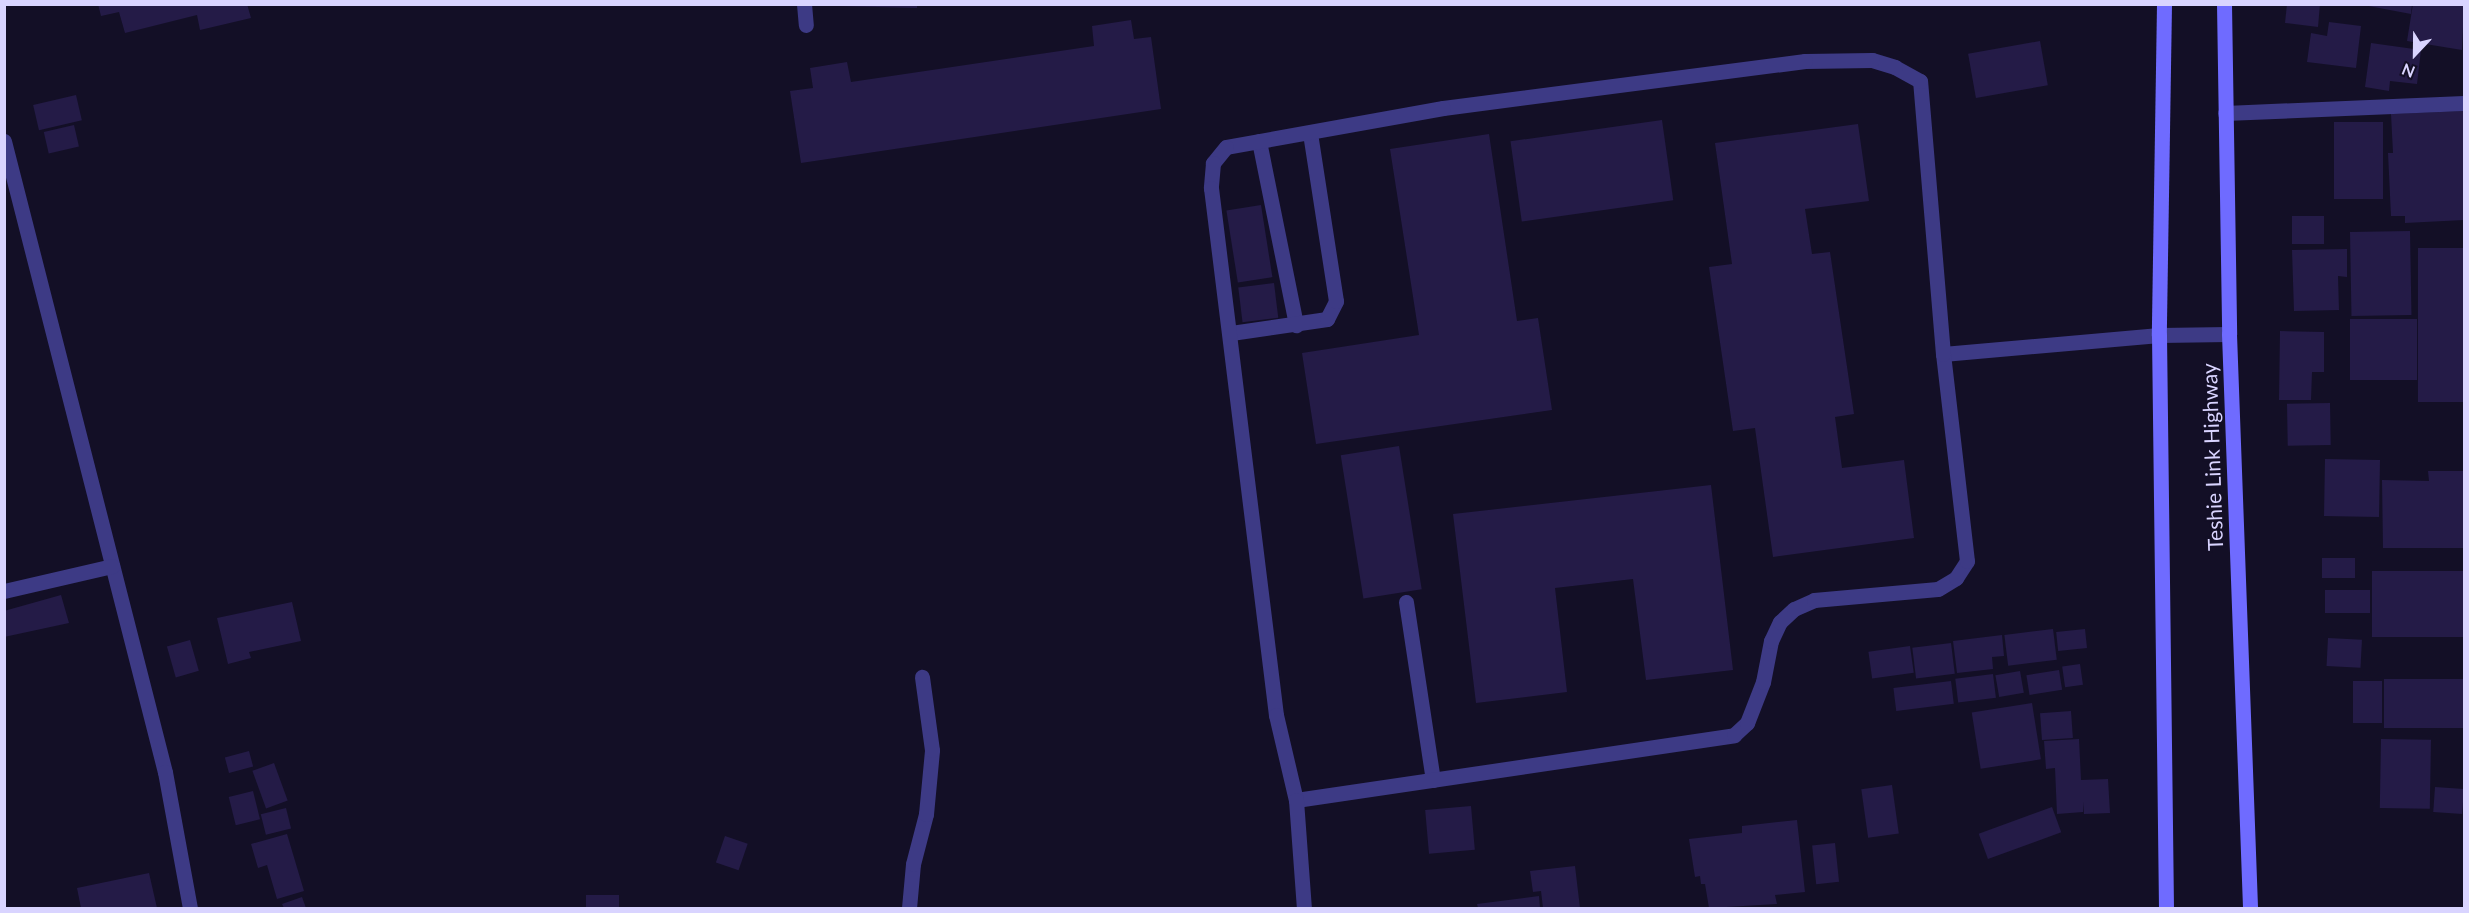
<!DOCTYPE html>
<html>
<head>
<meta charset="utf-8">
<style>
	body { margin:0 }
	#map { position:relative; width:2469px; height:913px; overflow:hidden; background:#130f26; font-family:Lato,sans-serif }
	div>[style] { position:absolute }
	.building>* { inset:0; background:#241b47; transform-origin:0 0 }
	.lane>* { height:15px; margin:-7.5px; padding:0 7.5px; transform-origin:7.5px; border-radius:7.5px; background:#3d3a85 }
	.street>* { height:15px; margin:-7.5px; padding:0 7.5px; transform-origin:7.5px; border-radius:7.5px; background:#3d3a85 }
	.secondary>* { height:15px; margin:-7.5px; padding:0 7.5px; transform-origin:7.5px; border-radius:7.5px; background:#6f6bff }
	span { translate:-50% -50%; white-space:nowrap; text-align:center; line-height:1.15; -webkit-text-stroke:4.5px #130f26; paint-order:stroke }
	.street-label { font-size:21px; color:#d9d4ff }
	.frame { position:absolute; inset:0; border:6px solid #d9d4ff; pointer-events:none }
	.north { position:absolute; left:2385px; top:24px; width:60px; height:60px; -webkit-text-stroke:4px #130f26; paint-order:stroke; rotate:202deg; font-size:16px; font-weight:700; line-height:24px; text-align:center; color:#d9d4ff }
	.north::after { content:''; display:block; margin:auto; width:21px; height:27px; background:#d9d4ff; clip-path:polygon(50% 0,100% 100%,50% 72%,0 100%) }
</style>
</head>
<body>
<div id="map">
	<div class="building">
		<i style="clip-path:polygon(98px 4px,247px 4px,251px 18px,200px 30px,197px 15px,125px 33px,119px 12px,101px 16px)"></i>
		<i style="clip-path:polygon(838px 4px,917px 4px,917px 8px,838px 6px)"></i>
		<i style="clip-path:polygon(2287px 4px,2320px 4px,2318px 27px,2285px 23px)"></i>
		<i style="clip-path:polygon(2358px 4px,2412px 4px,2411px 14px)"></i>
		<i style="clip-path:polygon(2413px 4px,2464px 4px,2462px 50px,2407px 41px)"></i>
		<i style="clip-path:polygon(1131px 20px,1134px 39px,1151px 37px,1161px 109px,801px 163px,790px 91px,813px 88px,810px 68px,847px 62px,851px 82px,1094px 46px,1092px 26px)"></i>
		<i style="clip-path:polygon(2329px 22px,2361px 26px,2356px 68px,2307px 62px,2311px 33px,2327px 36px)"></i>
		<i style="left:2040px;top:41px;width:45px;height:73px;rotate:80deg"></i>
		<i style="clip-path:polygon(2371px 43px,2421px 50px,2417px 84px,2390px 81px,2389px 91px,2365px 87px)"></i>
		<i style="left:76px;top:95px;width:26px;height:44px;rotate:77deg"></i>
		<i style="clip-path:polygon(2464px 111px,2464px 220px,2405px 223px,2405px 216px,2391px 216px,2388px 153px,2393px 153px,2391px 114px)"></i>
		<i style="left:1662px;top:120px;width:81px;height:153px;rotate:82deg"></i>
		<i style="left:2334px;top:122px;width:49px;height:77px"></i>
		<i style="clip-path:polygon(1858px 124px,1869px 201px,1805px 209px,1812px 254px,1830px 252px,1854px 414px,1835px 417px,1842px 468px,1904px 460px,1914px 538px,1773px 557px,1755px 428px,1733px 431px,1709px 267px,1732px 264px,1715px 143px)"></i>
		<i style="left:74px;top:125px;width:22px;height:31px;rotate:77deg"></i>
		<i style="clip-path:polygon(1489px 134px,1517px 321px,1538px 318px,1552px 410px,1316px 444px,1302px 353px,1419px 335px,1390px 149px)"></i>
		<i style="left:1261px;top:205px;width:73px;height:35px;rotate:81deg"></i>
		<i style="left:2292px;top:216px;width:32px;height:28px"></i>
		<i style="left:2410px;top:231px;width:84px;height:60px;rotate:89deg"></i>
		<i style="left:2464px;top:248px;width:154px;height:46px;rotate:90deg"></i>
		<i style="clip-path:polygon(2347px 249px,2347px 277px,2338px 276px,2339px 310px,2294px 311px,2292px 250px)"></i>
		<i style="left:1274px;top:283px;width:35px;height:36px;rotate:83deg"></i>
		<i style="left:2417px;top:319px;width:61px;height:67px;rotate:90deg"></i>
		<i style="clip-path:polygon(2280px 331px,2324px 332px,2324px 372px,2312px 372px,2311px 400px,2279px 400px)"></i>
		<i style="left:2330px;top:403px;width:42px;height:43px;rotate:89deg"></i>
		<i style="left:1399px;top:446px;width:145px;height:59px;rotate:81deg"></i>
		<i style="left:2325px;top:459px;width:55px;height:57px;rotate:1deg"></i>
		<i style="clip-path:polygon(2428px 471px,2464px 471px,2464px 548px,2383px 548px,2382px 480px,2429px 481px)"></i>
		<i style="clip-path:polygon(1711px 485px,1733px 670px,1646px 680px,1633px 579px,1555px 588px,1567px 692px,1476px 703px,1453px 514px)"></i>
		<i style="left:2355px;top:558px;width:20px;height:33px;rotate:90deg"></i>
		<i style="left:2464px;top:571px;width:66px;height:92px;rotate:90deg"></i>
		<i style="left:2370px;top:590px;width:23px;height:45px;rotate:90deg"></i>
		<i style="clip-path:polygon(61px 595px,69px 623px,4px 637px,4px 611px)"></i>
		<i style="clip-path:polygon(292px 602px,301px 641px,249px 652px,251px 658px,228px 664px,217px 618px)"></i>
		<i style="left:2053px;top:629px;width:31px;height:49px;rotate:83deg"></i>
		<i style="left:2085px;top:629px;width:19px;height:29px;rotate:84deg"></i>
		<i style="clip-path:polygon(2002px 635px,2004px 656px,1992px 657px,1993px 669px,1957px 673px,1953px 641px)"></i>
		<i style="left:2328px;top:638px;width:34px;height:28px;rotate:3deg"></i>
		<i style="left:190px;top:640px;width:32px;height:24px;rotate:74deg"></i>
		<i style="left:1951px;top:643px;width:31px;height:39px;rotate:83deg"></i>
		<i style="left:1910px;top:646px;width:27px;height:42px;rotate:82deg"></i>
		<i style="left:2080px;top:664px;width:21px;height:18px;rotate:82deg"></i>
		<i style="left:2059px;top:670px;width:20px;height:33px;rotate:81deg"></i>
		<i style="left:2020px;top:671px;width:22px;height:25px;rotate:80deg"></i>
		<i style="left:1993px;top:674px;width:24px;height:38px;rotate:83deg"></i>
		<i style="left:2384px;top:679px;width:80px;height:49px"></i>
		<i style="left:1951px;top:681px;width:23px;height:58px;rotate:83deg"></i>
		<i style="left:2353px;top:681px;width:29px;height:42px"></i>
		<i style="left:2032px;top:703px;width:57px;height:61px;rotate:81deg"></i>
		<i style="left:2071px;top:711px;width:27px;height:31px;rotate:86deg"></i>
		<i style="clip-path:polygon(2079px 739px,2081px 780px,2108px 779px,2110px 813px,2084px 814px,2083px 802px,2083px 812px,2057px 814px,2055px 768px,2046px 769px,2044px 741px)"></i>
		<i style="left:2381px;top:739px;width:50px;height:69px;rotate:1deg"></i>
		<i style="left:249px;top:751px;width:16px;height:25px;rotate:75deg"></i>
		<i style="left:274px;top:763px;width:40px;height:23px;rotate:70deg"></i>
		<i style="left:1892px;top:785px;width:49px;height:31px;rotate:82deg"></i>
		<i style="left:2435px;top:787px;width:29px;height:25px;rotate:4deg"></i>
		<i style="left:253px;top:791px;width:29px;height:25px;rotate:76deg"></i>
		<i style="left:1471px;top:806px;width:44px;height:46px;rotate:85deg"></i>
		<i style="left:2052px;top:807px;width:27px;height:78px;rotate:70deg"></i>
		<i style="left:286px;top:808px;width:21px;height:26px;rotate:76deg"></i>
		<i style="clip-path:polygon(1797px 820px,1805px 892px,1775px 895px,1777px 904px,1709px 908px,1705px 884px,1701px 884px,1700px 876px,1695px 877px,1689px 839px,1742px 833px,1742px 826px)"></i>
		<i style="clip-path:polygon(287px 834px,304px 891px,277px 899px,267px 865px,258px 868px,251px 844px)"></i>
		<i style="left:725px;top:836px;width:24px;height:28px;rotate:19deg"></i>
		<i style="left:1835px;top:843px;width:39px;height:23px;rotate:84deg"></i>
		<i style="clip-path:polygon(1575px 866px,1580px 908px,1543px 908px,1541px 891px,1533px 892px,1530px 871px)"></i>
		<i style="clip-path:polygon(149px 873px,157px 908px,81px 908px,77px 888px)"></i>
		<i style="left:619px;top:895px;width:13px;height:33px;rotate:90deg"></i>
		<i style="clip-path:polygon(1539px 896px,1540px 908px,1478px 908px,1477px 904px)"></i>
		<i style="clip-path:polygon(302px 897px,306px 908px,284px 908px,282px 904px)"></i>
	</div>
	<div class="lane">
		<i style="left:804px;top:4px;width:21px;rotate:85deg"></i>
		<i style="left:1259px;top:141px;width:188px;rotate:78.6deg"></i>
		<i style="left:1231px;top:333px;width:97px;rotate:-8.3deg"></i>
		<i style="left:1327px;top:319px;width:20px;rotate:-63deg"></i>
		<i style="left:1336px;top:301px;width:169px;rotate:-98.8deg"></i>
		<i style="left:1943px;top:354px;width:217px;rotate:-5deg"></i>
		<i style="left:2159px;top:335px;width:70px;rotate:-0.8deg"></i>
		<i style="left:1406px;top:602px;width:180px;rotate:81.4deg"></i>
		<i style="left:1296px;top:800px;width:443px;rotate:-8.4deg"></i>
		<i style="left:1734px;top:735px;width:18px;rotate:-43deg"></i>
		<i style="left:1747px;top:723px;width:44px;rotate:-68.7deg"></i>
		<i style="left:1763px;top:682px;width:42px;rotate:-79deg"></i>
		<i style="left:1771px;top:641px;width:21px;rotate:-65deg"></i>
		<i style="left:1780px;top:622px;width:19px;rotate:-43deg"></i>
		<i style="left:1794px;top:609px;width:22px;rotate:-24deg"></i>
		<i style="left:1814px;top:600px;width:124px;rotate:-5.1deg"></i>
		<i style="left:1938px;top:589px;width:21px;rotate:-31deg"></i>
		<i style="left:1956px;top:578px;width:20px;rotate:-57deg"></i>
		<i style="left:1967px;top:561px;width:208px;rotate:-96.6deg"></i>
		<i style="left:1943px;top:354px;width:274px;rotate:-94.8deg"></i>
		<i style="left:1920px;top:81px;width:29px;rotate:-151deg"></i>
		<i style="left:1895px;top:67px;width:24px;rotate:-163deg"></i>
		<i style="left:1872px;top:60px;width:67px;rotate:179.1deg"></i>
		<i style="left:1805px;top:61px;width:365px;rotate:172.6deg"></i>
		<i style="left:1443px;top:108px;width:220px;rotate:169.8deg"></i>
		<i style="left:1226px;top:147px;width:21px;rotate:129deg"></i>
		<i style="left:1213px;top:163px;width:25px;rotate:95deg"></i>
		<i style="left:1211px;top:188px;width:531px;rotate:82.97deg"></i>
		<i style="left:1276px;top:715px;width:87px;rotate:76.8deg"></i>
		<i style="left:1296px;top:800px;width:108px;rotate:85.8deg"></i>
		<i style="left:909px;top:908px;width:44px;rotate:-84.8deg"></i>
		<i style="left:913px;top:864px;width:52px;rotate:-75.4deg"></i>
		<i style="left:926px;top:814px;width:64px;rotate:-84.6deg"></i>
		<i style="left:932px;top:750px;width:74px;rotate:-97.8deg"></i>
	</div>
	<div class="street">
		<i style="left:2225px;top:113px;width:239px;rotate:-2.4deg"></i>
		<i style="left:4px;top:141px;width:651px;rotate:75.69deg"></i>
		<i style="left:165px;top:772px;width:138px;rotate:79.6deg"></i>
		<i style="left:4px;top:591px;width:111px;rotate:-13deg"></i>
	</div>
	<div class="secondary">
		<i style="left:2164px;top:4px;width:331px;rotate:90.9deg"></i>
		<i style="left:2159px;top:335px;width:573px;rotate:89.3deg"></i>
		<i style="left:2224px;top:4px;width:330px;rotate:89.1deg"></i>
		<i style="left:2229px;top:334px;width:574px;rotate:87.9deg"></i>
	</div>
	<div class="street-label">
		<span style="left:2212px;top:457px;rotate:-92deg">Teshie Link Highway</span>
	</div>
	<div class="frame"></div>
	<div class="north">N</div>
</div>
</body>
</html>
